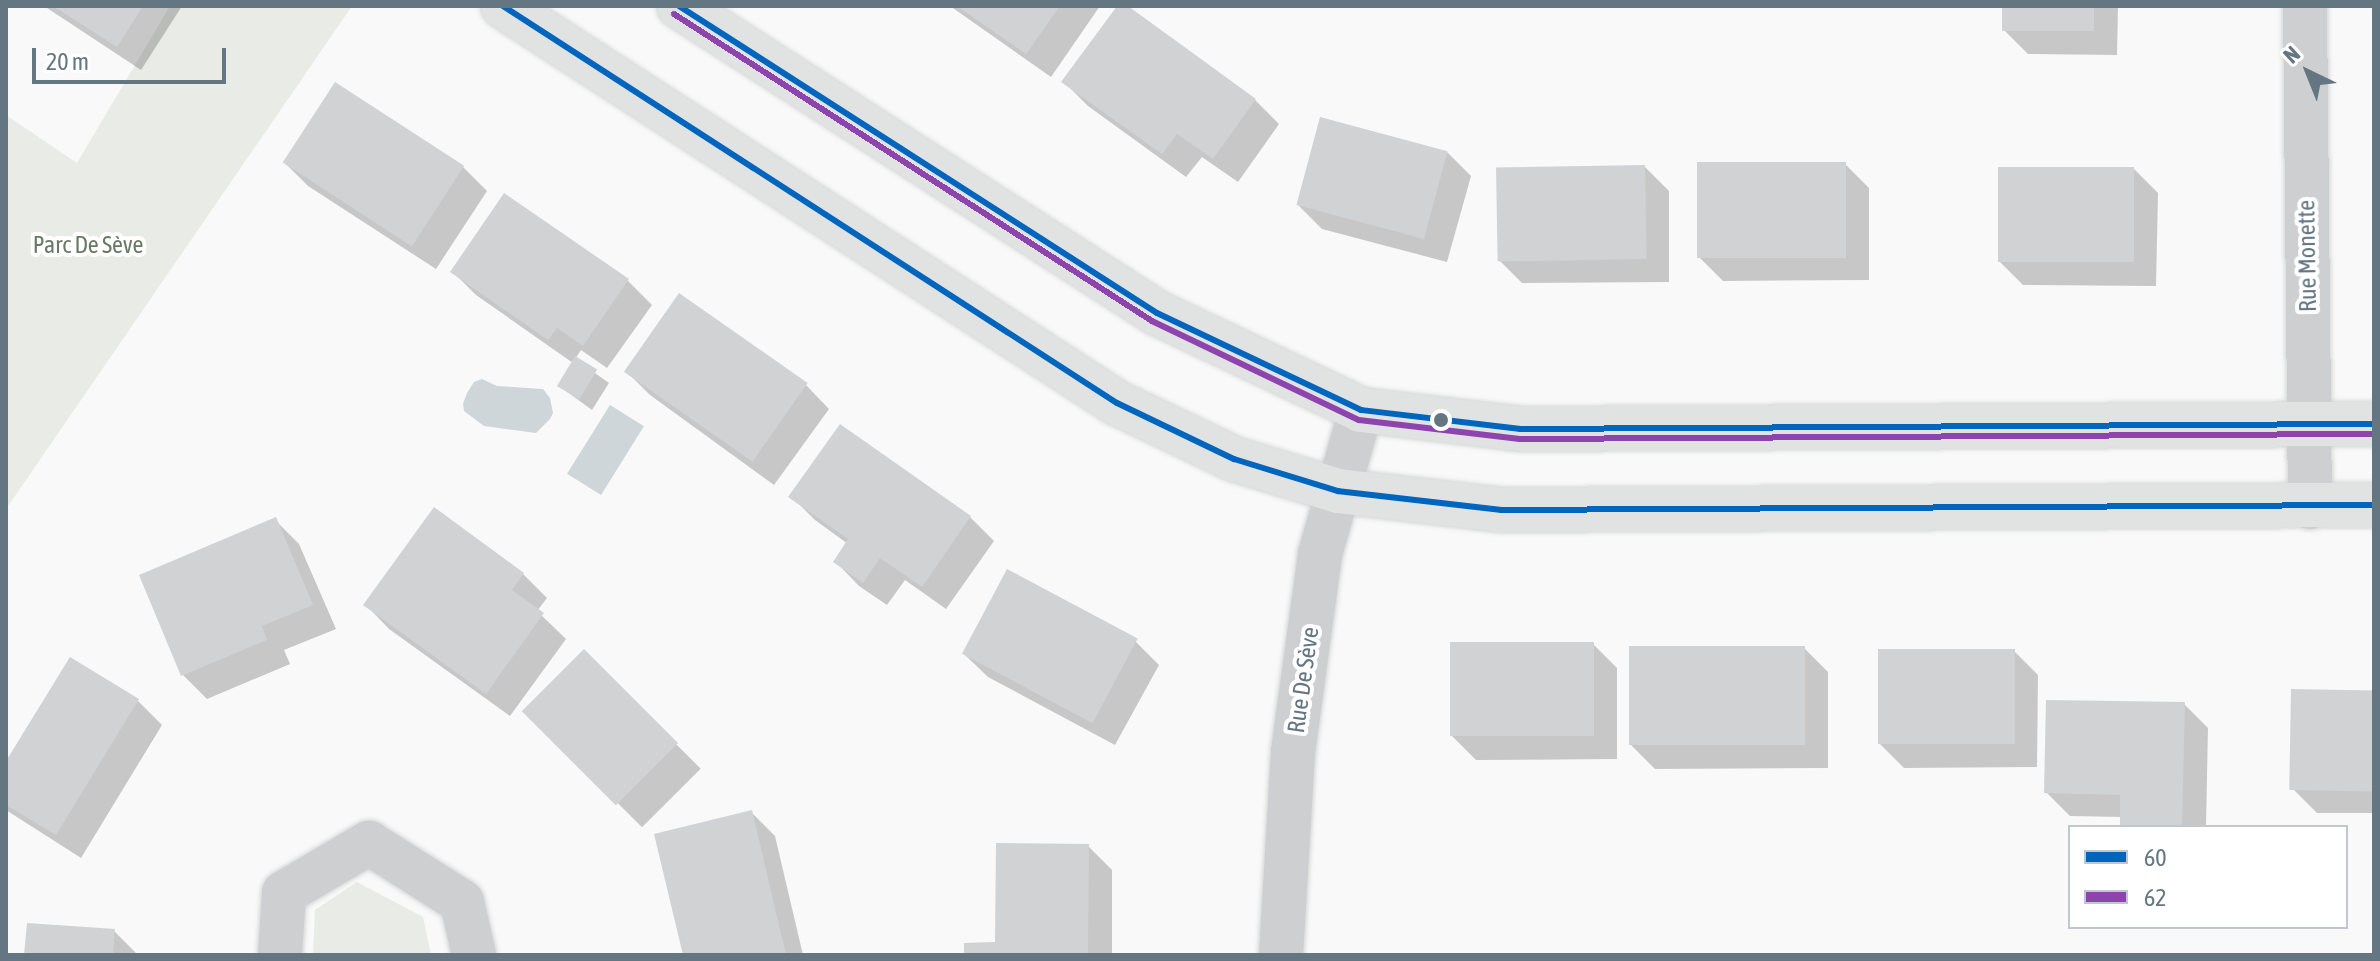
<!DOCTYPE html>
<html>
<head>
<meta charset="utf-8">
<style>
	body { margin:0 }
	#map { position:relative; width:2380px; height:961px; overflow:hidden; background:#f9f9f9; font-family:"Asap Condensed",sans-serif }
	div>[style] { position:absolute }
	.green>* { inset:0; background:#e8ebe6 }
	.water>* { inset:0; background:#ced6d9; transform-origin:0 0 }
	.shadow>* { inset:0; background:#0003; transform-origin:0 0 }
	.building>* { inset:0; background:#d0d2d3; transform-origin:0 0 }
	.roads { filter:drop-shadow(0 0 2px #d5d6d7) drop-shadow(0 0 2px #d5d6d7) }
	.street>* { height:44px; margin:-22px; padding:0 22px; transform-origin:22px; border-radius:22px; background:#cecfd0 }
	.secondary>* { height:44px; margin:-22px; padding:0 22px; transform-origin:22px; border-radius:22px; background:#e1e2e2 }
	.bus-1>* { height:6px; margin:-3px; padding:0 3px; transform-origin:3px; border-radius:3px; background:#0065bd }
	.bus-2>* { height:6px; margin:-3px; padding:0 3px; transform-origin:3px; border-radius:3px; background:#8e44ad }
	.dots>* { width:22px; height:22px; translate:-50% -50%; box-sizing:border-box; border:4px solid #fff; border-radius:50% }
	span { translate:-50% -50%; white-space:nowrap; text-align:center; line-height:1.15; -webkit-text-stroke:8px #fff; paint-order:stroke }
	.park-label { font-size:24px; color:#687a64 }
	.street-label { font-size:24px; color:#657683 }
	.frame { position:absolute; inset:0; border:8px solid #657683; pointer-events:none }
	.legend { position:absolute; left:2068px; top:825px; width:280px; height:104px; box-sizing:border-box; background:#fff; border:2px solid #c1c8cd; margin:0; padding:10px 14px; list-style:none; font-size:24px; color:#657683 }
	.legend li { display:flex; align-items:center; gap:16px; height:40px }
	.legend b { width:40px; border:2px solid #c1c8cd }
	.north { position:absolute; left:2268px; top:32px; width:80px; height:80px; -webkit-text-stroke:6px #fff; paint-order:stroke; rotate:317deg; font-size:22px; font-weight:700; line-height:32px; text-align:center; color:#657683 }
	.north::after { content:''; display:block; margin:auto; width:28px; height:36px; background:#657683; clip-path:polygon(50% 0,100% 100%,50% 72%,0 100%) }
	.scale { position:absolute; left:32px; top:48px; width:194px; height:36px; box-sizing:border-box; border:4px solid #657683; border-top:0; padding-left:10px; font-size:24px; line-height:28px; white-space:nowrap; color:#657683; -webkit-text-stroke:6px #fff; paint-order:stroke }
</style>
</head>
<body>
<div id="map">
	<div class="green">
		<i style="clip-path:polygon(170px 6px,352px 6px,6px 509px,6px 115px,77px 163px)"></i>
		<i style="clip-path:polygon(357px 882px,423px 917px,431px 955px,313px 955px,315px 910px)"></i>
	</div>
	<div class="water">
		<i style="clip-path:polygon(482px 379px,497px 386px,543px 389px,550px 398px,553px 413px,550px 419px,536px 433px,484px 426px,464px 411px,463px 404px,467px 393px,474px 382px)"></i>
		<i style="left:610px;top:405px;width:40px;height:81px;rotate:32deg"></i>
	</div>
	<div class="shadow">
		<i style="clip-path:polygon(44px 6px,182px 6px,141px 70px)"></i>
		<i style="clip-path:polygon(950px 6px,1100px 6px,1051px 77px)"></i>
		<i style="clip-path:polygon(1120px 6px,1255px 100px,1279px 124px,1238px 182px,1202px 157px,1186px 177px,1088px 106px,1064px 82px)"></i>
		<i style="clip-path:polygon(2004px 6px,2118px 6px,2117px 55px,2028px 54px,2004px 30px)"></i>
		<i style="clip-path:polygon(1447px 152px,1471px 176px,1447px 262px,1322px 229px,1298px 205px)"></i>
		<i style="clip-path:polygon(284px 162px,463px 167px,487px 191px,436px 269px,308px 186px)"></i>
		<i style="clip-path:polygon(1845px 164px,1869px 188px,1869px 280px,1723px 281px,1699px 257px)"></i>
		<i style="clip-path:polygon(1645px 167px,1669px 191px,1669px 282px,1522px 283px,1498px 259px)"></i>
		<i style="clip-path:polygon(2134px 169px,2158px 193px,2156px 286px,2023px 285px,1999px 261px)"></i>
		<i style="clip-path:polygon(452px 271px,628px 281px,652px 305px,607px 368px,581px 350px,575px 359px,609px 383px,592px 410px,559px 386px,573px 363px,476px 295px)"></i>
		<i style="clip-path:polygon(626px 371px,806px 385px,829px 409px,774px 485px,650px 395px)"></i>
		<i style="clip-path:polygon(791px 496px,970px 517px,994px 541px,946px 609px,905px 580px,887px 605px,859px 586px,836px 562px,848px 544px,815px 520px)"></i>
		<i style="clip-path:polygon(275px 520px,299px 544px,336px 629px,284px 650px,290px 664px,207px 699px,183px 675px,141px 576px)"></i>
		<i style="clip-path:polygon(523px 574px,547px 598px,537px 611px,566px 639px,510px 716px,389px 629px,366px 605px)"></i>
		<i style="clip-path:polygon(1135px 641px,1159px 665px,1115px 745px,988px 677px,964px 654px)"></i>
		<i style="clip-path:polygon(1593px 644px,1617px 668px,1617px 759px,1476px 760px,1452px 736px)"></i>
		<i style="clip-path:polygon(1804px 648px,1828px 672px,1828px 768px,1655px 769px,1631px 745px)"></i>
		<i style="clip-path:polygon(2014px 651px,2038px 675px,2037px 767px,1904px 768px,1880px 744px)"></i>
		<i style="left:584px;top:652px;width:165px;height:83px;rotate:45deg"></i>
		<i style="clip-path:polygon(70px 659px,138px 701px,162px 725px,81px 858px,6px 810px,6px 765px)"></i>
		<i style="clip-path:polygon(2374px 692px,2374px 813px,2317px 813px,2293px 789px)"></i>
		<i style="clip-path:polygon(2184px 704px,2208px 728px,2206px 827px,2122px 827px,2122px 817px,2070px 816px,2046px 792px)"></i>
		<i style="clip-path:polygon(751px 812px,775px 836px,803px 955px,685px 955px)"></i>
		<i style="clip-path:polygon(1088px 846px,1112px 870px,1112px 955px,966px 955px,997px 944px)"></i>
		<i style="clip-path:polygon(114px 931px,138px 955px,26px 955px)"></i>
	</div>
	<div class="building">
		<i style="clip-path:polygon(53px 6px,143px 6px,117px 47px)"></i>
		<i style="clip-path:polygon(957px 6px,1060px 6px,1026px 54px)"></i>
		<i style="clip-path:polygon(1117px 6px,1128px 6px,1256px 99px,1213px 159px,1177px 134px,1162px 154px,1061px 82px)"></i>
		<i style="left:2002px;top:6px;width:92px;height:25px"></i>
		<i style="left:335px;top:82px;width:154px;height:96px;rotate:33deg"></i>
		<i style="left:1320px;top:117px;width:132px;height:91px;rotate:15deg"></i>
		<i style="left:1697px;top:162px;width:149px;height:96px"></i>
		<i style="left:1645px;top:165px;width:94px;height:149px;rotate:89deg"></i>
		<i style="left:1998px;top:167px;width:136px;height:95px"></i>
		<i style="clip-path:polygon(504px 193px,629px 279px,583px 346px,557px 328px,548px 340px,450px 272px)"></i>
		<i style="left:679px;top:293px;width:157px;height:96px;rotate:35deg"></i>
		<i style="left:575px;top:356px;width:26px;height:35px;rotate:31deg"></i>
		<i style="clip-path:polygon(840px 424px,971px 516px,922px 587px,880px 558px,863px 583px,833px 562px,848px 539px,788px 497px)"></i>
		<i style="clip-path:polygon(434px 507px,524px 573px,512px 590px,544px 613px,486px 694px,363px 605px)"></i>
		<i style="clip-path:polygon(276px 517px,313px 605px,262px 626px,267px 640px,181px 676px,139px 575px)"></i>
		<i style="left:1007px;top:569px;width:148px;height:96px;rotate:28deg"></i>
		<i style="left:1450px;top:642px;width:144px;height:94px"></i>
		<i style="left:1805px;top:646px;width:99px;height:176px;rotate:90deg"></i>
		<i style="left:584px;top:649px;width:133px;height:88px;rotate:45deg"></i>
		<i style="left:1878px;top:649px;width:137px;height:95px"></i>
		<i style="clip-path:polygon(70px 657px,139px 699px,56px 835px,6px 805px,6px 761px)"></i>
		<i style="left:2291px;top:689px;width:83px;height:101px;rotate:1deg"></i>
		<i style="clip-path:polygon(2046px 700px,2185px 702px,2182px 827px,2120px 827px,2120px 795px,2044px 793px)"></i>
		<i style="clip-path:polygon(752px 810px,786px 955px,683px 955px,654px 834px)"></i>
		<i style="clip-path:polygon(996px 843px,1089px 844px,1088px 955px,964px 955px,964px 943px,995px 942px)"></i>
		<i style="clip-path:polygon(27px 923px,115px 929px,113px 955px,24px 955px)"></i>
	</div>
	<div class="roads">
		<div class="street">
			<i style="left:2305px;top:6px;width:501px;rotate:89.43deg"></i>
			<i style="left:280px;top:955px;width:62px;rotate:-86.3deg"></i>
			<i style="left:284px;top:893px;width:99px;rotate:-30.5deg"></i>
			<i style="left:369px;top:843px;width:110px;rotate:32.4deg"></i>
			<i style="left:462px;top:902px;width:54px;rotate:77.2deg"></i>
			<i style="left:1281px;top:955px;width:203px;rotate:-86.6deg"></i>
			<i style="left:1293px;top:752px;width:200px;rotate:-82.2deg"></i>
			<i style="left:1320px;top:554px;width:150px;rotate:-74.1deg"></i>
		</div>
		<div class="secondary">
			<i style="left:503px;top:6px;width:731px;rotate:32.89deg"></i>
			<i style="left:1117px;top:403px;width:130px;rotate:25.6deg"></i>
			<i style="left:1234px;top:459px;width:109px;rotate:17.1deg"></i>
			<i style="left:1338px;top:491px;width:164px;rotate:6.6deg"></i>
			<i style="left:1501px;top:510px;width:873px;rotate:-0.33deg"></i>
			<i style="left:679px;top:6px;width:568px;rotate:32.71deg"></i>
			<i style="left:1157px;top:313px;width:226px;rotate:25.4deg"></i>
			<i style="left:1361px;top:410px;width:160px;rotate:6.8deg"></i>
			<i style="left:1520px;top:429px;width:854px;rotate:-0.34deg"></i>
		</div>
	</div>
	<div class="bus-1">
		<i style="left:503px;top:6px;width:731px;rotate:32.89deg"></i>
		<i style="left:1117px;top:403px;width:130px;rotate:25.6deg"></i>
		<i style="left:1234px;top:459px;width:109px;rotate:17.1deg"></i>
		<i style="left:1338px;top:491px;width:164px;rotate:6.6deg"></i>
		<i style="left:1501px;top:510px;width:873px;rotate:-0.33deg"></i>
		<i style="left:679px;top:6px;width:568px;rotate:32.71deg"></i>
		<i style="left:1157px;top:313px;width:226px;rotate:25.4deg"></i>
		<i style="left:1361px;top:410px;width:160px;rotate:6.8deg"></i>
		<i style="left:1520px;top:429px;width:854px;rotate:-0.34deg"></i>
	</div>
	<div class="bus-2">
		<i style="left:674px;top:14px;width:568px;rotate:32.71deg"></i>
		<i style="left:1152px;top:321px;width:229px;rotate:25.6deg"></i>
		<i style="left:1359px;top:420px;width:162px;rotate:6.7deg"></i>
		<i style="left:1520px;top:439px;width:854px;rotate:-0.34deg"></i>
	</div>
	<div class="dots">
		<i style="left:1441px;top:420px;background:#657683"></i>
	</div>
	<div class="park-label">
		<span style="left:88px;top:245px">Parc De Sève</span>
	</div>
	<div class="street-label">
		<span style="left:2307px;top:256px;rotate:-91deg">Rue Monette</span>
		<span style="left:1303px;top:680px;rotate:-82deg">Rue De Sève</span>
	</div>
	<div class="frame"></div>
	<ul class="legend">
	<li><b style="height:10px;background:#0065bd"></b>60</li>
	<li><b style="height:10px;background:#8e44ad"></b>62</li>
	</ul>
	<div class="north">N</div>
	<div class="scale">20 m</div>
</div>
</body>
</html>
